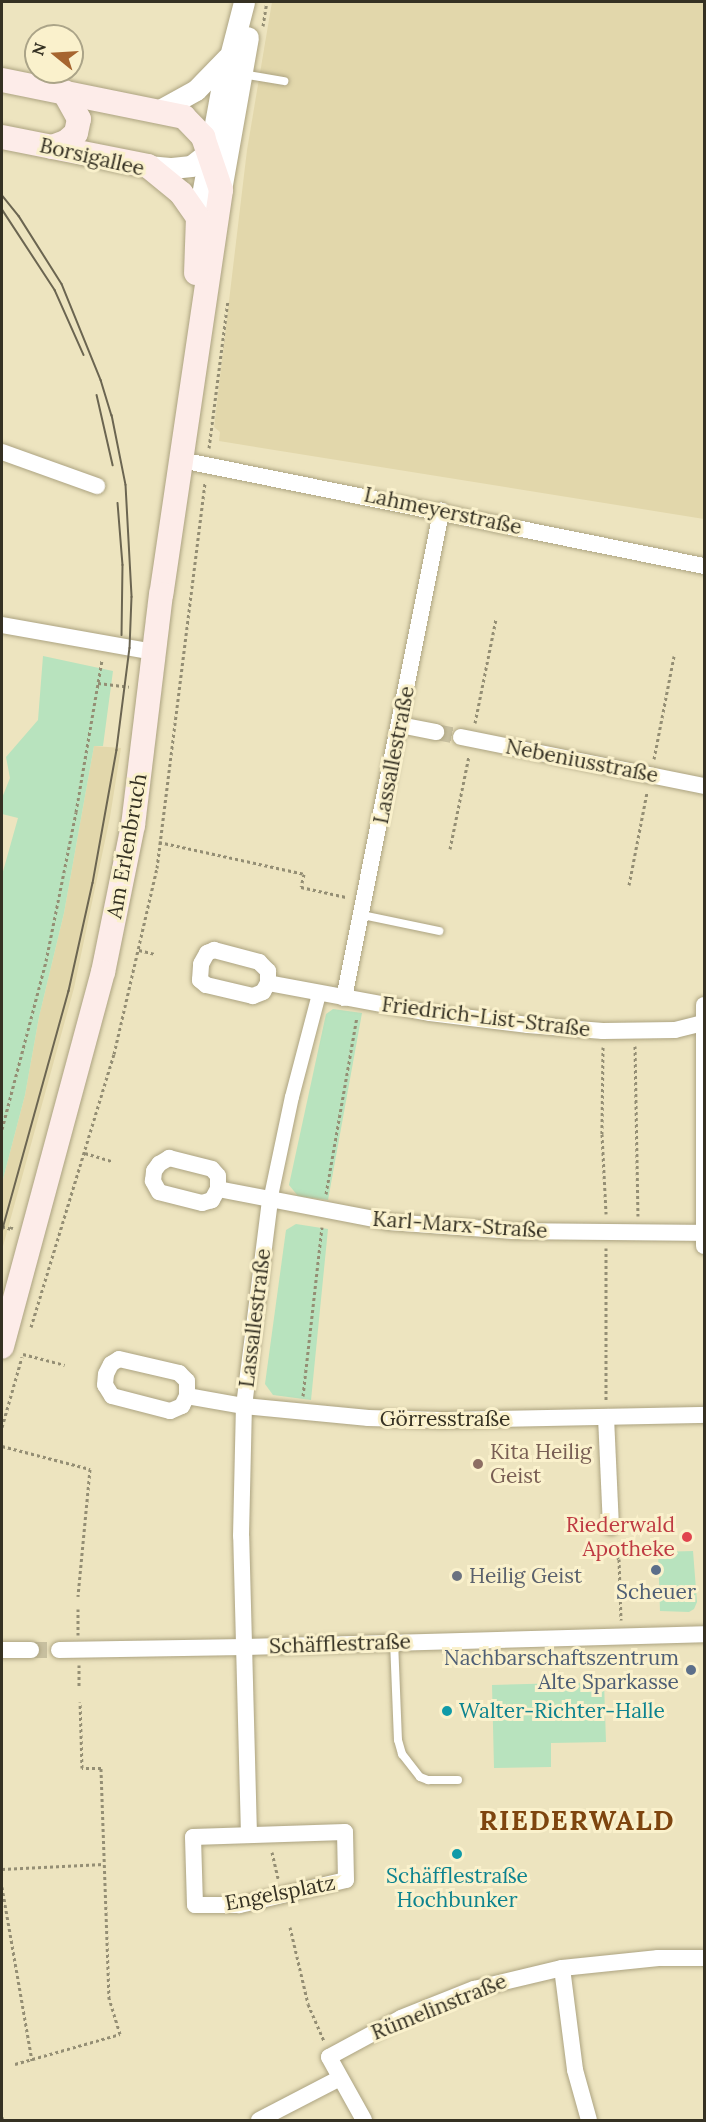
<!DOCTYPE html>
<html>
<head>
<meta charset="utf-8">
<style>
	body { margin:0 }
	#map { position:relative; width:706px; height:2122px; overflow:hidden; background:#ede4bf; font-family:Lora,serif }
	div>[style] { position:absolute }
	.built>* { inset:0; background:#e2d7ab }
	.green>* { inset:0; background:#b8e3be }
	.minor-tunnel>* { height:16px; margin-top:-8px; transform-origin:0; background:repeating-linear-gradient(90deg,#c8c0a0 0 16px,transparent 0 24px) }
	.path>* { height:3px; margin-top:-1.5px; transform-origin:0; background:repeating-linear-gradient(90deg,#948e74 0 3px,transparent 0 6px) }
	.roads { filter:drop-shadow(0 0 2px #aca381) drop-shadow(0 0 2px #aca381) }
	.service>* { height:8px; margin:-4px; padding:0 4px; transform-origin:4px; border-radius:4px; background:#fff }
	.pedestrian>* { height:14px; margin:-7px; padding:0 7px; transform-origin:7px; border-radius:7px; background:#fff }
	.minor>* { height:16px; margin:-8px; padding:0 8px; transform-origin:8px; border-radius:8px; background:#fff }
	.tertiary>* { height:21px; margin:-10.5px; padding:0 10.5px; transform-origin:10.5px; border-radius:10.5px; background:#fff }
	.secondary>* { height:24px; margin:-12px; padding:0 12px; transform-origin:12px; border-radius:12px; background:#fdece9 }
	.tram>* { height:1.5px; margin:-0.75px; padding:0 0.75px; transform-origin:0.75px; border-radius:0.75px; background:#6b6551 }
	.dots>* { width:16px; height:16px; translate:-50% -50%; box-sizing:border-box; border:3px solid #faf1cc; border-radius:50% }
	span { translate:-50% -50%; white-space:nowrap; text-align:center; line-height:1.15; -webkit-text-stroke:6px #faf1cc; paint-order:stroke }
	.street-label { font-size:21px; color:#353123 }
	.education-label { font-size:21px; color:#785e54 }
	.left { translate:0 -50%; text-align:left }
	.health-label { font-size:21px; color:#be3a42 }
	.right { translate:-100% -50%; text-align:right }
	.worship-label { font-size:21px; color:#5b616d }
	.service-label { font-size:21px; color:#4e5e75 }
	.culture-label { font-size:21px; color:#0d838f }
	.district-label { font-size:27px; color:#7e450f; font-weight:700; letter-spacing:1.5px }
	.frame { position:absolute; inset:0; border:3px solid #353123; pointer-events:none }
	.north { position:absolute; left:24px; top:24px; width:60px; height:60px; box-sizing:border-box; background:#faf1cc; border:2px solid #aba488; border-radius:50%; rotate:288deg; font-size:16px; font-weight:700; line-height:24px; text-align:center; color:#353123 }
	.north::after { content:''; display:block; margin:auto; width:21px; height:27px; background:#a6652f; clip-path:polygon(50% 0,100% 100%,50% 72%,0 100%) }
</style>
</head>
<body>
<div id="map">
	<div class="built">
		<i style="clip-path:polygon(272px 2px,704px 2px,704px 519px,219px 441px,220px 432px,214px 427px,247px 150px)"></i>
		<i style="clip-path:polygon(94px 746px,121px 748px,110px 817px,74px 988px,2px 1250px,2px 1183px,25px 1095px,39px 1017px,64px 913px)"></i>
	</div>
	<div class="green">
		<i style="clip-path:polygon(43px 656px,113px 671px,103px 746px,94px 746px,64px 913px,39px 1017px,25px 1095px,2px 1183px,2px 875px,18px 818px,2px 814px,2px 798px,10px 778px,6px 757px,38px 720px)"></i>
		<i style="clip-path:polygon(333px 1009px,362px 1013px,328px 1200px,298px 1196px,289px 1185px,326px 1014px)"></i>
		<i style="clip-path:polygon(296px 1224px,328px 1229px,311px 1400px,273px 1395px,265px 1384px,286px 1230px)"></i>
		<i style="clip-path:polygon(693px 1551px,697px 1602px,694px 1609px,689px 1612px,660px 1611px,658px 1552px)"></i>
		<i style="clip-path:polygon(604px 1682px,606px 1742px,551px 1743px,551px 1767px,494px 1768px,492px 1685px)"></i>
	</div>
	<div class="minor-tunnel">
		<i style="left:436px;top:732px;width:25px;rotate:11deg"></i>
		<i style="left:31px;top:1650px;width:28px"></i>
	</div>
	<div class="path">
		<i style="left:263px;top:26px;width:24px;rotate:-81deg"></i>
		<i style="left:209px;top:448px;width:149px;rotate:-82.7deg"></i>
		<i style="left:98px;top:683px;width:31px;rotate:7deg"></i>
		<i style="left:475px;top:723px;width:106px;rotate:-78.6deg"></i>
		<i style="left:654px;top:759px;width:105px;rotate:-79deg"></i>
		<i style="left:159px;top:842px;width:148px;rotate:12.4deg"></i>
		<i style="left:304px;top:874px;width:13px;rotate:103deg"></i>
		<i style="left:301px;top:887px;width:46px;rotate:12.5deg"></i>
		<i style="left:450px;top:849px;width:95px;rotate:-78.5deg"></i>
		<i style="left:629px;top:885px;width:95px;rotate:-79deg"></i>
		<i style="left:139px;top:950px;width:16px;rotate:14deg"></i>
		<i style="left:635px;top:1046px;width:170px;rotate:89deg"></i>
		<i style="left:603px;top:1047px;width:87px;rotate:90.7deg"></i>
		<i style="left:602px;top:1134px;width:80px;rotate:87.1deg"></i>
		<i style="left:2px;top:1129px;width:174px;rotate:-75.3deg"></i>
		<i style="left:46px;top:961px;width:152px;rotate:-78.6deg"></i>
		<i style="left:76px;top:812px;width:154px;rotate:-80.3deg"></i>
		<i style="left:85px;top:1153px;width:28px;rotate:17deg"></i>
		<i style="left:326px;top:1194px;width:180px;rotate:-80.1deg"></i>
		<i style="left:2px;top:1226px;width:9px;rotate:18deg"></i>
		<i style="left:11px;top:1229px;width:3px;rotate:-72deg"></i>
		<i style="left:31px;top:1327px;width:285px;rotate:-73.1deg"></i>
		<i style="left:114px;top:1054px;width:191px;rotate:-77deg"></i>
		<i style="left:157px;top:868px;width:389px;rotate:-82.9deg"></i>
		<i style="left:23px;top:1354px;width:43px;rotate:14.7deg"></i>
		<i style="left:303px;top:1396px;width:170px;rotate:-83.6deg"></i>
		<i style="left:606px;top:1400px;width:152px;rotate:-90deg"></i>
		<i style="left:2px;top:1427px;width:73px;rotate:-74.1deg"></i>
		<i style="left:2px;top:1446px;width:91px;rotate:14.6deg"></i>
		<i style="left:90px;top:1469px;width:128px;rotate:95.4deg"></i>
		<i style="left:613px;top:1553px;width:8px;rotate:45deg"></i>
		<i style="left:619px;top:1559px;width:61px;rotate:88.1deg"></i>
		<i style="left:78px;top:1609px;width:26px;rotate:90deg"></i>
		<i style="left:79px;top:1665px;width:23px;rotate:90deg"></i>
		<i style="left:272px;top:1852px;width:27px;rotate:77deg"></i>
		<i style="left:2px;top:1869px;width:102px;rotate:-2.8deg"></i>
		<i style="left:2px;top:1887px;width:176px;rotate:80.2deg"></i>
		<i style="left:290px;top:1927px;width:79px;rotate:76.8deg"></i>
		<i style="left:308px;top:2004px;width:40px;rotate:66.6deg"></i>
		<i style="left:15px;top:2064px;width:109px;rotate:-15.9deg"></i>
		<i style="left:120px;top:2034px;width:37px;rotate:-107deg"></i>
		<i style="left:109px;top:1999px;width:231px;rotate:-92deg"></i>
		<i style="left:101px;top:1768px;width:19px;rotate:180deg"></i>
		<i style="left:82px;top:1768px;width:66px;rotate:-91.7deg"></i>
		<i style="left:2px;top:2068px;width:1px"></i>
		<i style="left:2px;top:2117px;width:3px;rotate:72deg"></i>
	</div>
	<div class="roads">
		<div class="service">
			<i style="left:242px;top:74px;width:43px;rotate:9.5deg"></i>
			<i style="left:362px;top:915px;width:79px;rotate:11.7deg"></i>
			<i style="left:394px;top:1641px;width:99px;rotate:87.7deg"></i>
			<i style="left:398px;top:1740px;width:15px;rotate:74deg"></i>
			<i style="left:402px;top:1754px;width:29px;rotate:52deg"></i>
			<i style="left:420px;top:1777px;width:9px;rotate:21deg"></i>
			<i style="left:428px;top:1780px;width:30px"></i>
		</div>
		<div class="pedestrian">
			<i style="left:270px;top:1201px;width:106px;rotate:-78.1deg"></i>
			<i style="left:292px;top:1097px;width:106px;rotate:-75.3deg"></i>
		</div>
		<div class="minor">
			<i style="left:2px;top:452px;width:101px;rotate:19.7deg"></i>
			<i style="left:181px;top:460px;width:534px;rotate:11.46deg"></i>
			<i style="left:2px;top:625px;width:154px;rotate:10.1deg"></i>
			<i style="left:400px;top:725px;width:37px;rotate:11deg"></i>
			<i style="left:461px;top:737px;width:248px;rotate:11.4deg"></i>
			<i style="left:214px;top:950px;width:47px;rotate:14.9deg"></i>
			<i style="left:259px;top:962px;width:13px;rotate:45deg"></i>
			<i style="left:268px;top:971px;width:12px;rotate:90deg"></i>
			<i style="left:268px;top:983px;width:10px;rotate:119deg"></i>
			<i style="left:263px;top:992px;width:11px;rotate:158deg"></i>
			<i style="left:253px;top:996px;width:48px;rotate:-166.8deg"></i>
			<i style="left:206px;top:985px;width:8px;rotate:-140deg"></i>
			<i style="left:200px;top:980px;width:16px;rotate:-86deg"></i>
			<i style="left:201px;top:964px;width:13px;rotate:-61deg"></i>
			<i style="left:207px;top:953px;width:8px;rotate:-23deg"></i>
			<i style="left:268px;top:983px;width:165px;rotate:10.5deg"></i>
			<i style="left:430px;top:1013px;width:99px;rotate:7deg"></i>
			<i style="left:528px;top:1025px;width:75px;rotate:4.6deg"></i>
			<i style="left:603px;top:1031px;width:72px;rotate:-0.8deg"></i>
			<i style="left:675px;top:1030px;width:30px;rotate:-14deg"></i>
			<i style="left:344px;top:998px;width:497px;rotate:-78.7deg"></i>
			<i style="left:704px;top:1005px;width:241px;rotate:90deg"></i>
			<i style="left:169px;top:1158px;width:44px;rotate:14.3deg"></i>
			<i style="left:212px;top:1169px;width:9px;rotate:49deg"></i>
			<i style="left:218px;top:1176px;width:13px;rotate:90deg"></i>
			<i style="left:218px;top:1189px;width:13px;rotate:119deg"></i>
			<i style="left:212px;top:1200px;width:10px;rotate:163deg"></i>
			<i style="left:202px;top:1203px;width:44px;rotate:-165.7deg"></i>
			<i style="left:159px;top:1192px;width:13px;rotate:-119deg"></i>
			<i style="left:153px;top:1181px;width:10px;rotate:-84deg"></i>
			<i style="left:154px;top:1171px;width:9px;rotate:-54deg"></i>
			<i style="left:159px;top:1164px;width:12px;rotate:-31deg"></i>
			<i style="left:218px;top:1189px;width:174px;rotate:10.9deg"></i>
			<i style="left:389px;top:1222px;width:125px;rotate:4.1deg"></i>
			<i style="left:514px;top:1231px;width:190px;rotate:0.6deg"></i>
			<i style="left:119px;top:1359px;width:62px;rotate:13.1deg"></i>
			<i style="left:179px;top:1373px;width:11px;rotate:45deg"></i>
			<i style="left:187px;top:1381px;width:15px;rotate:90deg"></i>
			<i style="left:187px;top:1396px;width:11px;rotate:117deg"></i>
			<i style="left:182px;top:1406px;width:13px;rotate:157deg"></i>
			<i style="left:170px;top:1411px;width:60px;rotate:-165.5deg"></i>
			<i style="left:112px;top:1396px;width:13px;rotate:-122deg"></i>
			<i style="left:105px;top:1385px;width:11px;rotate:-85deg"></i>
			<i style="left:106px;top:1374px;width:11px;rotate:-63deg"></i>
			<i style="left:111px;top:1364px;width:9px;rotate:-32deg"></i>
			<i style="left:187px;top:1396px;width:58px;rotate:10deg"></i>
			<i style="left:244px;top:1406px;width:125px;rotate:5.5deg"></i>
			<i style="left:368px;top:1418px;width:73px;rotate:1.6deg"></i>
			<i style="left:441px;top:1420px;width:263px;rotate:-1.1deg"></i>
			<i style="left:606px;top:1417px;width:110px;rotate:87.4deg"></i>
			<i style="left:2px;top:1650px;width:29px"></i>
			<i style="left:59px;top:1650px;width:186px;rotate:-0.9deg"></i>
			<i style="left:245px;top:1647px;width:459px;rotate:-1.6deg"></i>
			<i style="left:345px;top:1832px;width:48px;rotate:88.8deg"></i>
			<i style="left:346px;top:1880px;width:110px;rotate:166.8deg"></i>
			<i style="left:239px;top:1905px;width:44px;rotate:180deg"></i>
			<i style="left:195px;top:1905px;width:68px;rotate:-91.7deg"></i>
			<i style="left:193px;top:1837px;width:152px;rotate:-1.9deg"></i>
			<i style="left:249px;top:1835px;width:299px;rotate:-91.5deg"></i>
			<i style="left:241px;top:1536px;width:130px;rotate:-88.7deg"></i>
			<i style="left:244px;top:1406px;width:207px;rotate:-82.8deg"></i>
			<i style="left:562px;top:1968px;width:103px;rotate:82.7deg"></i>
			<i style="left:575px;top:2070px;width:52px;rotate:74.4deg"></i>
			<i style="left:259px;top:2120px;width:91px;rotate:-27.4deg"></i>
			<i style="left:364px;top:2120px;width:72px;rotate:-119.1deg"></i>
			<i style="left:329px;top:2057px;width:82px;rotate:-28.4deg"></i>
			<i style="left:401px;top:2018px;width:79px;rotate:-21.7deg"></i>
			<i style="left:474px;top:1989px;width:90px;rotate:-13.4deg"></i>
			<i style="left:562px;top:1968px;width:97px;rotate:-5.9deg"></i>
			<i style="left:658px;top:1958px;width:46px"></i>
		</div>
		<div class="tertiary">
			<i style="left:160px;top:110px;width:41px;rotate:-29.1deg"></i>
			<i style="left:196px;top:90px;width:45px;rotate:-45.9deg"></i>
			<i style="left:148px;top:166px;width:24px;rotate:5deg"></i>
			<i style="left:172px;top:168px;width:19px;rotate:-6deg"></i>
			<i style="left:191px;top:166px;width:28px;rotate:-38deg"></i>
			<i style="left:221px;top:190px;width:155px;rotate:-80deg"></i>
			<i style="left:198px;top:217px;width:128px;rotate:-79.7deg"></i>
			<i style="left:221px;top:91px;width:92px;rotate:-75.5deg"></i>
		</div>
		<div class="secondary">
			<i style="left:2px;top:80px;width:186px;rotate:11.5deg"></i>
			<i style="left:184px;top:117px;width:28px;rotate:46deg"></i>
			<i style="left:203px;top:137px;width:56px;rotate:71.2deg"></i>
			<i style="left:221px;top:190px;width:408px;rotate:98.4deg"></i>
			<i style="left:161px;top:594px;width:233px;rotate:96.9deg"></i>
			<i style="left:133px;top:825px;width:150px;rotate:101.5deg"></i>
			<i style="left:103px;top:972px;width:388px;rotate:105.1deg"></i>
			<i style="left:2px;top:137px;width:149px;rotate:11.2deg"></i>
			<i style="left:148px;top:166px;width:43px;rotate:39.3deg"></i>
			<i style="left:181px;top:193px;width:29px;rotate:55deg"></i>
			<i style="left:198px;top:217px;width:56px;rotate:92deg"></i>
			<i style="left:52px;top:147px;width:15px;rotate:-20deg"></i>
			<i style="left:66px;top:142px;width:13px;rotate:-42deg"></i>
			<i style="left:76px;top:133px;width:14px;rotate:-78deg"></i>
			<i style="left:79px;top:119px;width:31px;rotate:-119deg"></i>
		</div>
	</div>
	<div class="tram">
		<i style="left:2px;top:195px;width:27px;rotate:51deg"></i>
		<i style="left:19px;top:216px;width:80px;rotate:57.7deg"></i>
		<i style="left:62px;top:284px;width:104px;rotate:67.9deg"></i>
		<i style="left:101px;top:380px;width:37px;rotate:73deg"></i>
		<i style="left:112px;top:415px;width:71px;rotate:78.7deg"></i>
		<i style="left:126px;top:485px;width:112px;rotate:86.9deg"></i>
		<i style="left:132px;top:597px;width:51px;rotate:92.2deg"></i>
		<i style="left:130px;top:648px;width:103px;rotate:97.3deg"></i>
		<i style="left:117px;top:750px;width:135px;rotate:100.2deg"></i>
		<i style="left:93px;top:883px;width:111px;rotate:102.5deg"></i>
		<i style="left:69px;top:991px;width:251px;rotate:105.5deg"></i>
		<i style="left:2px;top:209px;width:97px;rotate:56.8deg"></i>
		<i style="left:55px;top:290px;width:71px;rotate:66deg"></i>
		<i style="left:97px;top:395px;width:72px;rotate:77.1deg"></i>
		<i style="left:118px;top:503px;width:62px;rotate:85.4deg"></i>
		<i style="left:123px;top:565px;width:70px;rotate:90.8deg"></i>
	</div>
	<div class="dots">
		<i style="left:478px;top:1464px;background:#8d6e63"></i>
		<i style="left:687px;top:1537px;background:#e0444e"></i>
		<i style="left:656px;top:1570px;background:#5c6f8a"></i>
		<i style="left:457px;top:1576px;background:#6b7280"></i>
		<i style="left:691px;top:1670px;background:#5c6f8a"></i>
		<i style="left:447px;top:1711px;background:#0f9aa8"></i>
		<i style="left:457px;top:1854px;background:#0f9aa8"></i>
	</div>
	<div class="street-label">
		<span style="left:92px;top:157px;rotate:13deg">Borsigallee</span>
		<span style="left:443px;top:511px;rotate:12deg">Lahmeyerstraße</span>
		<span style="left:394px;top:755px;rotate:-79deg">Lassallestraße</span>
		<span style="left:582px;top:761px;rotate:11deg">Nebeniusstraße</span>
		<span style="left:127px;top:846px;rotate:-80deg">Am Erlenbruch</span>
		<span style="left:486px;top:1017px;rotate:7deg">Friedrich-List-Straße</span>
		<span style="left:460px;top:1225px;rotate:4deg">Karl-Marx-Straße</span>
		<span style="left:255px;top:1318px;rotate:-83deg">Lassallestraße</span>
		<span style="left:445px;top:1419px">Görresstraße</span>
		<span style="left:340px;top:1644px;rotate:-2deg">Schäfflestraße</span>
		<span style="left:280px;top:1893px;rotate:-11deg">Engelsplatz</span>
		<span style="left:439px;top:2007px;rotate:-22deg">Rümelinstraße</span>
	</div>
	<div class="education-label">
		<span class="left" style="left:490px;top:1464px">Kita Heilig<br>Geist</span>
	</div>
	<div class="health-label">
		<span class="right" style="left:675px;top:1537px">Riederwald<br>Apotheke</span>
	</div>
	<div class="worship-label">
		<span class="left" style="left:469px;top:1576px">Heilig Geist</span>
	</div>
	<div class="service-label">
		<span style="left:656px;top:1592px">Scheuer</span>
		<span class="right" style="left:679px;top:1670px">Nachbarschaftszentrum<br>Alte Sparkasse</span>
	</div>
	<div class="culture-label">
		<span class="left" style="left:459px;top:1711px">Walter-Richter-Halle</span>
		<span style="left:457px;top:1888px">Schäfflestraße<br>Hochbunker</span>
	</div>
	<div class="district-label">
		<span style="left:577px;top:1821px">RIEDERWALD</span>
	</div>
	<div class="frame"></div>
	<div class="north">N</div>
</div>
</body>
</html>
